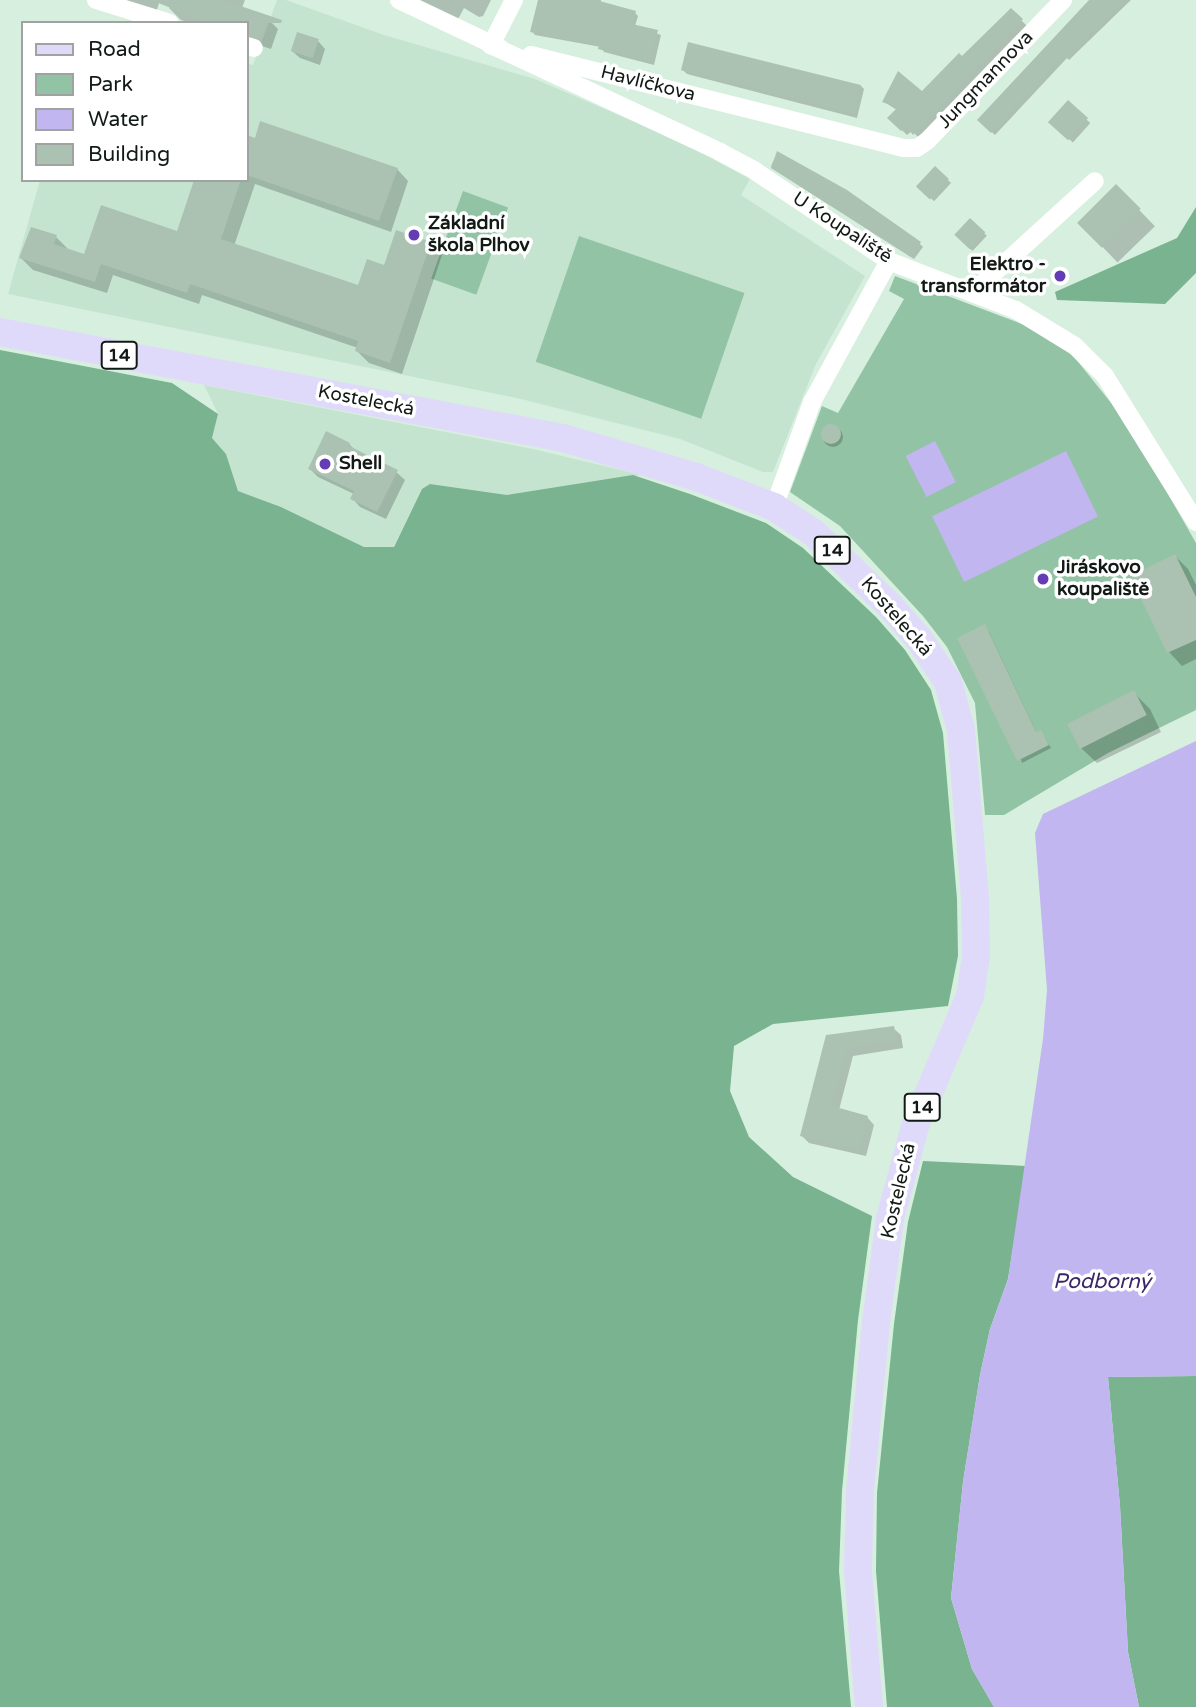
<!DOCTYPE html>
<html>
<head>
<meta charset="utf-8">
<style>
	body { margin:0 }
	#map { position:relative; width:1196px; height:1707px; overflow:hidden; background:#d7efdf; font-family:"Varela Round",sans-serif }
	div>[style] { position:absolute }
	.built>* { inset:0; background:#c5e4cf }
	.green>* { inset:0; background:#92c3a4; transform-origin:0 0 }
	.forest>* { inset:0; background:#79b38f }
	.water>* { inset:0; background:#c1b6ef; transform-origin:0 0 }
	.shadow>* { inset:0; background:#0003; transform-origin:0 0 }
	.round { border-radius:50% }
	.building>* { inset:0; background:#abc2b3; transform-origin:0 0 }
	.minor>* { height:18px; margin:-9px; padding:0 9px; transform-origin:9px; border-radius:9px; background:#fff }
	.primary>* { height:28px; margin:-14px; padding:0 14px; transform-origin:14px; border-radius:14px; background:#e0dafa }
	.dots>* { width:19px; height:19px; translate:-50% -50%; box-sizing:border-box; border:4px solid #fff; border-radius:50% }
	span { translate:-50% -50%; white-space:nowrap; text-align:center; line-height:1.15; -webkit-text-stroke:7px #fff; paint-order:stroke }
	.shield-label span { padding:2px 5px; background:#fff; border:2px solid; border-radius:5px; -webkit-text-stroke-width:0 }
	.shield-label { font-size:18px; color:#121a15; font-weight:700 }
	.street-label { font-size:19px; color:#121a15 }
	.poi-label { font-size:19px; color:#121a15; font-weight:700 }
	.left { translate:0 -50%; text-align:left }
	.right { translate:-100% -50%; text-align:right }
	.water-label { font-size:21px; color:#3a2668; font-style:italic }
	.legend { position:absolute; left:21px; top:21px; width:228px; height:161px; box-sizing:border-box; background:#fff; border:2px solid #a0a3a1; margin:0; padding:9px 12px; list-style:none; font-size:21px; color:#121a15 }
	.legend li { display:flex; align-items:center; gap:14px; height:35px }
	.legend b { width:35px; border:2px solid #a0a3a1 }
</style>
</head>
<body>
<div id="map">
	<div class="built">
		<i style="clip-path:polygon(277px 0,286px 0,384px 35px,535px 79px,679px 141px,750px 179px,741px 195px,865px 276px,816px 364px,773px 472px,763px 472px,680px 439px,521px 399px,8px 294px,40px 180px,247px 180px,247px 63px,253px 65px)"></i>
		<i style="clip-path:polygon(204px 385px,533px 449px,642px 475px,507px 495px,430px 484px,422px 489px,393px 548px,364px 547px,281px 507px,238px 491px,226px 454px,212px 438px,218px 414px)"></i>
	</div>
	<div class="green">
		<i style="left:463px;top:191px;width:48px;height:93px;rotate:20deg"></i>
		<i style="left:579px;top:236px;width:175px;height:133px;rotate:19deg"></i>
		<i style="clip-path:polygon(895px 276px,1030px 327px,1071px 353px,1128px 424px,1196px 543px,1196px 710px,1108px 753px,1004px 815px,985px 815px,975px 703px,947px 647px,923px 616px,840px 526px,790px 492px,822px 406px,838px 413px,904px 299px,889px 291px)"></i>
	</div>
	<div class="forest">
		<i style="clip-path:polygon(1196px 207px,1196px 273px,1165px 304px,1057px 300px,1055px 292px,1177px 238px)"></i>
		<i style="clip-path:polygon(0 350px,172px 383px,218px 414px,212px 438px,226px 454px,238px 491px,281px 507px,364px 547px,394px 547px,422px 489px,430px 484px,507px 495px,633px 475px,690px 494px,766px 523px,803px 548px,876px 617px,905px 650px,931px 690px,943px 733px,957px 899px,958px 956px,948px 1006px,773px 1024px,734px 1046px,730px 1091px,749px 1137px,793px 1177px,872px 1216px,858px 1320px,842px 1491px,839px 1571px,851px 1707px,0 1707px)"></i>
		<i style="clip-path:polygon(923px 1161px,1026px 1166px,1008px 1279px,990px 1329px,980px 1375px,963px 1482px,951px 1598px,972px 1669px,994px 1707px,887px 1707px,876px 1571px,877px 1493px,894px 1324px,908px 1222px)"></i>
		<i style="clip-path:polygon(1196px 1376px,1196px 1707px,1139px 1707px,1128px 1652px,1120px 1506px,1108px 1377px)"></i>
	</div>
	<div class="water">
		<i style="left:935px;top:441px;width:46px;height:33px;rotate:63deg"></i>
		<i style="left:1066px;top:451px;width:73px;height:149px;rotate:64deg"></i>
		<i style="clip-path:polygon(1196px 741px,1196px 1376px,1108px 1377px,1120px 1506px,1128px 1652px,1139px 1707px,994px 1707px,972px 1669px,951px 1598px,963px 1482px,980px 1375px,990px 1329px,1008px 1279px,1043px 1039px,1047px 990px,1035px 833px,1043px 814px)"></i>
	</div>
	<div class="shadow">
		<i style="clip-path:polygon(109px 0,160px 0,155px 16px)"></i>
		<i style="clip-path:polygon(172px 0,245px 0,242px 8px,266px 17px,278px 29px,271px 49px,247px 41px,247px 23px,190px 23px,181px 20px,169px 8px)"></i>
		<i style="clip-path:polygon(415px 0,491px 0,483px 16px,479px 17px,464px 8px,457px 21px)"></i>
		<i style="clip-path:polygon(562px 0,601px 0,600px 3px,635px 13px,638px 16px,635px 26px,661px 35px,654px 65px,604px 52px,601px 47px,535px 35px,532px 31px)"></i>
		<i style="clip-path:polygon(1091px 0,1131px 0,1069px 60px,1067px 58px,995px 135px,979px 120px)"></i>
		<i style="clip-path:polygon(1011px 10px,1027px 26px,920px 139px,912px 131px,907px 135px,889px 118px,897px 110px,884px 102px,922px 94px)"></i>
		<i style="clip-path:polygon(318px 41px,325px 49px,320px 65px,300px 58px,292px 51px)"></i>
		<i style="clip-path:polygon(683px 70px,860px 85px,864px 89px,857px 118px,687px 74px)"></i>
		<i style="left:1068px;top:103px;width:30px;height:26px;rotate:42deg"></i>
		<i style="clip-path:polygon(247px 137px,397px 169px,408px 181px,391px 232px,255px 184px,234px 246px,359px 288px,385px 267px,430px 244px,442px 255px,402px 374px,369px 363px,357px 351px,358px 348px,202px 295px,199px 304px,113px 275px,107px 293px,33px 270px,21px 258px,56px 237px,68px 249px,85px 256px,178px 233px,196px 180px,247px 180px)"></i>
		<i style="clip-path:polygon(778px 153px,920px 244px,923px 247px,914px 259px,774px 169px,771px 166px)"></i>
		<i style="left:935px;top:168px;width:22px;height:25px;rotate:43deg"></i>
		<i style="left:1116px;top:186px;width:56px;height:52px;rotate:46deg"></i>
		<i style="left:970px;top:220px;width:23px;height:21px;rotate:43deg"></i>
		<i class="round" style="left:823px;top:427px;width:20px;height:20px"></i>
		<i style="clip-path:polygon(349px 444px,357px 452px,396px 472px,405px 480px,386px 519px,360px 507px,352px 498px,354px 494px,318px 477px,310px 469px)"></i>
		<i style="clip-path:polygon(1175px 556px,1188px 569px,1196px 585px,1196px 659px,1182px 666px,1169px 652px,1132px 577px)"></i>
		<i style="clip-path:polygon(988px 630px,1037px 734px,1044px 736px,1051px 748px,1022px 763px)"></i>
		<i style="clip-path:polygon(1134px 693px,1150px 709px,1161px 732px,1097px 763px,1080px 747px)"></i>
		<i style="clip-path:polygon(893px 1028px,901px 1035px,903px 1048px,853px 1056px,839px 1110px,867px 1117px,874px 1125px,866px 1156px,809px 1143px,802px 1136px,828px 1037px)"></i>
	</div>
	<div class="building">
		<i style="clip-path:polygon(151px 0,223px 0,282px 20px,281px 23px,264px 23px,259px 38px,247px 35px,247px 23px,208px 23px)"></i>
		<i style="clip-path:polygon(538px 0,596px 0,636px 11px,632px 24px,658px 30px,650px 62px,598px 49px,599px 45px,530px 32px)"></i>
		<i style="clip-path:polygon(1089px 0,1125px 0,1065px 58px,1062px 56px,991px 133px,977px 120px)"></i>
		<i style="clip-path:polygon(1011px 8px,1023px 19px,913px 135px,906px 126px,901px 131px,887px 118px,898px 107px,882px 102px,898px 71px,922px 91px,959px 53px,962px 56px)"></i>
		<i style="left:297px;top:32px;width:23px;height:20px;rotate:18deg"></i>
		<i style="left:688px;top:42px;width:178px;height:29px;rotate:14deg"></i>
		<i style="left:1068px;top:100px;width:27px;height:30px;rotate:42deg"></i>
		<i style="clip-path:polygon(260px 121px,398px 168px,379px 221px,247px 175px,247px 135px,255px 138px)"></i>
		<i style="clip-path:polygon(777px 151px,847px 190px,921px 242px,911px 257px,771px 168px)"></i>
		<i style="left:935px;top:166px;width:19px;height:28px;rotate:43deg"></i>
		<i style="clip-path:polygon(194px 180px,241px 180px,221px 239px,358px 285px,367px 259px,384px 265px,396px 230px,431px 242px,390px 363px,355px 351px,358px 341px,190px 284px,187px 293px,101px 264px,95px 282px,19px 258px,31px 227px,57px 235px,54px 244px,84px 254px,101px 205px,177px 231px)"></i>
		<i style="left:1116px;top:184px;width:35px;height:55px;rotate:45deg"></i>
		<i style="left:970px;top:218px;width:21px;height:23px;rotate:43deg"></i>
		<i class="round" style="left:821px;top:424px;width:20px;height:20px"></i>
		<i style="clip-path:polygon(326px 431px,350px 443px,349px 446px,398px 470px,377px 512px,350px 499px,354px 491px,308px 469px)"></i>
		<i style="clip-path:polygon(1175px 554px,1196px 597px,1196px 640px,1167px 653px,1130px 576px)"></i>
		<i style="clip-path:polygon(985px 624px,1036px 732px,1041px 730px,1049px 745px,1017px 761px,957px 638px)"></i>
		<i style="left:1134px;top:690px;width:28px;height:75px;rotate:63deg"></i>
		<i style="clip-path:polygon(894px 1026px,897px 1041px,846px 1049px,832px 1106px,868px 1116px,859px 1150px,800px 1136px,826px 1035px)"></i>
	</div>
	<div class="minor">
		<i style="left:96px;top:0;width:77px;rotate:17.3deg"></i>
		<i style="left:399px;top:0;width:112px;rotate:25.4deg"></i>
		<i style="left:514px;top:0;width:51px;rotate:117.1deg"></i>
		<i style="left:491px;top:45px;width:253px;rotate:25deg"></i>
		<i style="left:720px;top:152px;width:40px;rotate:28deg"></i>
		<i style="left:755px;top:171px;width:161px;rotate:33.9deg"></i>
		<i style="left:889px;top:261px;width:136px;rotate:21.1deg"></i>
		<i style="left:1016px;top:310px;width:69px;rotate:31.4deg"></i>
		<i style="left:1075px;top:346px;width:42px;rotate:45deg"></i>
		<i style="left:1105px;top:376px;width:172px;rotate:58.1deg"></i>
		<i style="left:247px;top:46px;width:7px;rotate:16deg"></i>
		<i style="left:531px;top:55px;width:384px;rotate:14deg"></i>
		<i style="left:904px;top:148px;width:13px"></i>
		<i style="left:917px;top:148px;width:12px;rotate:-35deg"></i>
		<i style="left:927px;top:141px;width:196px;rotate:-46deg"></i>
		<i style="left:972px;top:293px;width:166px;rotate:-42.3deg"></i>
		<i style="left:774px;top:507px;width:112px;rotate:-70.1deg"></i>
		<i style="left:812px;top:402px;width:161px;rotate:-61.4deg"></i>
	</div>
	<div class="primary">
		<i style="left:0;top:332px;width:573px;rotate:10.66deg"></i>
		<i style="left:563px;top:438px;width:139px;rotate:16.3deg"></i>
		<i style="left:696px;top:477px;width:84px;rotate:21deg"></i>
		<i style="left:774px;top:507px;width:48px;rotate:33deg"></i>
		<i style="left:814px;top:533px;width:104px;rotate:43.8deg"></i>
		<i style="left:889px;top:605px;width:45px;rotate:48.6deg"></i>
		<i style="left:919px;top:639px;width:52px;rotate:56deg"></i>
		<i style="left:948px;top:682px;width:50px;rotate:74.8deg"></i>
		<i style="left:961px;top:730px;width:169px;rotate:85.2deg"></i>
		<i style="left:975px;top:898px;width:58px;rotate:89deg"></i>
		<i style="left:976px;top:956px;width:40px;rotate:98.5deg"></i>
		<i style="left:970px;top:996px;width:138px;rotate:113deg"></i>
		<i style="left:916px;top:1123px;width:99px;rotate:105.2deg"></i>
		<i style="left:890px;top:1219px;width:104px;rotate:97.7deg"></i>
		<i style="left:876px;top:1322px;width:171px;rotate:95.4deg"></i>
		<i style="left:860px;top:1492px;width:79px;rotate:91.5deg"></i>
		<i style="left:858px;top:1571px;width:136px;rotate:85.4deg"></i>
	</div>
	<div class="dots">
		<i style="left:414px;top:235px;background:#643db5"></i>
		<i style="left:1060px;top:276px;background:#643db5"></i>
		<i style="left:325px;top:464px;background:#643db5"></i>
		<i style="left:1043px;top:579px;background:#643db5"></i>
	</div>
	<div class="shield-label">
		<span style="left:119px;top:355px">14</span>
		<span style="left:832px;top:550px">14</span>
		<span style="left:922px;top:1107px">14</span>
	</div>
	<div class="street-label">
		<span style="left:986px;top:80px;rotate:-46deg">Jungmannova</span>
		<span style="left:648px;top:84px;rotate:14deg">Havlíčkova</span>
		<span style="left:842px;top:228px;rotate:33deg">U Koupaliště</span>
		<span style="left:366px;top:401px;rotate:11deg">Kostelecká</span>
		<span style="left:896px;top:617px;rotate:49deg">Kostelecká</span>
		<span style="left:899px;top:1191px;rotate:-77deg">Kostelecká</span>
	</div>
	<div class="poi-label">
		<span class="left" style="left:428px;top:235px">Základní<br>škola Plhov</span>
		<span class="right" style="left:1046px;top:276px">Elektro -<br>transformátor</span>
		<span class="left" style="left:339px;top:464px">Shell</span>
		<span class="left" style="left:1057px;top:579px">Jiráskovo<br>koupaliště</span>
	</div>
	<div class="water-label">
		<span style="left:1102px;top:1282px">Podborný</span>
	</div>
	<ul class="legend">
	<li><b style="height:9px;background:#e0dafa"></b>Road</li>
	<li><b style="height:19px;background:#92c3a4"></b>Park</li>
	<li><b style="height:19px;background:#c1b6ef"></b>Water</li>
	<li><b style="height:19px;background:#abc2b3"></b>Building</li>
	</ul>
</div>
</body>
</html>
